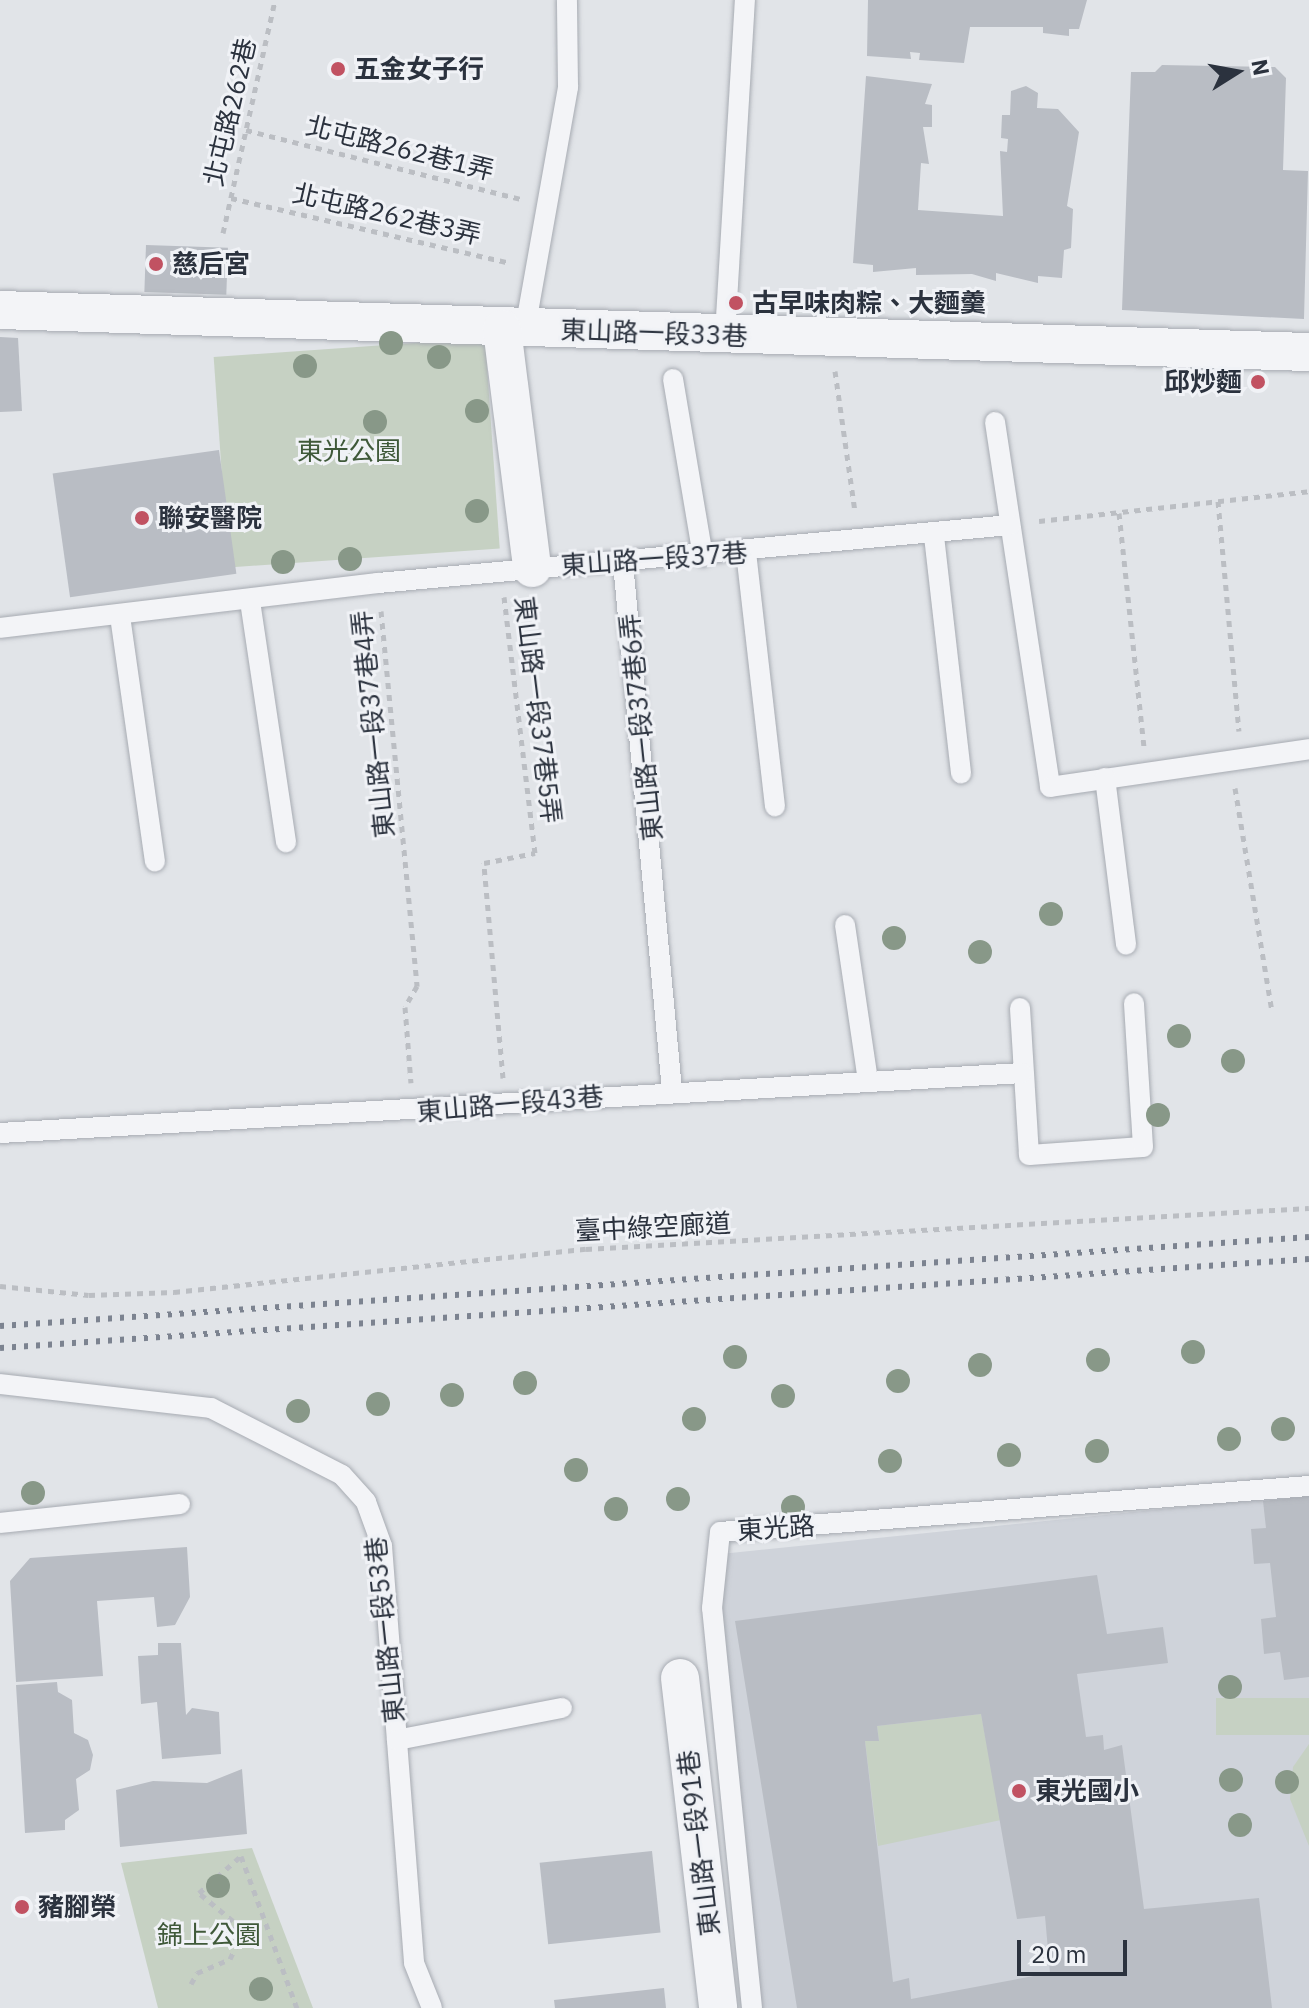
<!DOCTYPE html>
<html>
<head>
<meta charset="utf-8">
<style>
	body { margin:0 }
	#map { position:relative; width:1309px; height:2008px; overflow:hidden; background:#e1e4e8; font-family:"IBM Plex Sans","Noto Sans TC",sans-serif }
	div>[style] { position:absolute }
	.built>* { inset:0; background:#cfd3da }
	.green>* { inset:0; background:#c6d1c3; transform-origin:0 0 }
	.building>* { inset:0; background:#b9bdc4; transform-origin:0 0 }
	.path>* { height:5px; margin-top:-2.5px; transform-origin:0; background:repeating-linear-gradient(90deg,#bbbec3 0 6px,transparent 0 12px) }
	.roads { filter:drop-shadow(0 0 2px #a7abb2) drop-shadow(0 0 2px #a7abb2) }
	.lane>* { height:20px; margin:-10px; padding:0 10px; transform-origin:10px; border-radius:10px; background:#f3f4f7 }
	.street>* { height:38px; margin:-19px; padding:0 19px; transform-origin:19px; border-radius:19px; background:#f3f4f7 }
	.rail>* { height:6px; margin-top:-3px; transform-origin:0; background:repeating-linear-gradient(90deg,#7c8390 0 4px,transparent 0 12px) }
	.trees>* { width:24px; height:24px; margin:-12px; border-radius:50%; background:#889888 }
	.dots>* { width:22px; height:22px; translate:-50% -50%; box-sizing:border-box; border:4px solid #f0f2f6; border-radius:50% }
	span { translate:-50% -50%; white-space:nowrap; text-align:center; line-height:1.15; -webkit-text-stroke:6px #f0f2f6; paint-order:stroke }
	.poi-label { font-size:26px; color:#2b323e; font-weight:700 }
	.left { translate:0 -50%; text-align:left }
	.right { translate:-100% -50%; text-align:right }
	.street-label { font-size:26px; color:#2b323e }
	.park-label { font-size:26px; color:#3f5939 }
	.north { position:absolute; left:1197px; top:32px; width:80px; height:80px; -webkit-text-stroke:6px #f0f2f6; paint-order:stroke; rotate:79deg; font-size:22px; font-weight:700; line-height:32px; text-align:center; color:#2b323e }
	.north::after { content:''; display:block; margin:auto; width:28px; height:36px; background:#2b323e; clip-path:polygon(50% 0,100% 100%,50% 72%,0 100%) }
	.scale { position:absolute; left:1017px; top:1940px; width:110px; height:36px; box-sizing:border-box; border:4px solid #2b323e; border-top:0; padding-left:10px; font-size:24px; line-height:28px; white-space:nowrap; color:#2b323e; -webkit-text-stroke:6px #f0f2f6; paint-order:stroke }
</style>
</head>
<body>
<div id="map">
	<div class="built">
		<i style="clip-path:polygon(1309px 1494px,1309px 2008px,745px 2008px,713px 1574px,721px 1554px)"></i>
	</div>
	<div class="green">
		<i style="left:485px;top:338px;width:211px;height:272px;rotate:86deg"></i>
		<i style="left:1309px;top:1698px;width:37px;height:93px;rotate:90deg"></i>
		<i style="clip-path:polygon(981px 1714px,1001px 1820px,878px 1846px,865px 1741px,879px 1741px,877px 1726px)"></i>
		<i style="clip-path:polygon(1309px 1744px,1309px 1846px,1290px 1799px,1293px 1767px)"></i>
		<i style="clip-path:polygon(252px 1848px,313px 2008px,158px 2008px,121px 1863px)"></i>
	</div>
	<div class="building">
		<i style="clip-path:polygon(868px 0,1087px 0,1079px 29px,1069px 29px,1069px 36px,1043px 33px,1043px 27px,970px 27px,964px 63px,919px 60px,920px 53px,910px 52px,911px 59px,867px 56px)"></i>
		<i style="clip-path:polygon(1162px 65px,1275px 67px,1286px 78px,1283px 170px,1308px 171px,1304px 319px,1122px 310px,1131px 72px,1155px 72px)"></i>
		<i style="clip-path:polygon(866px 76px,932px 84px,925px 104px,932px 105px,932px 127px,923px 127px,929px 164px,921px 163px,918px 210px,1003px 216px,1000px 151px,1007px 152px,1008px 139px,1001px 138px,1002px 115px,1010px 115px,1011px 91px,1026px 86px,1038px 93px,1037px 108px,1058px 109px,1079px 132px,1067px 206px,1073px 209px,1071px 248px,1064px 250px,1062px 278px,1038px 276px,1038px 283px,996px 273px,996px 281px,972px 274px,916px 275px,916px 268px,873px 272px,873px 265px,853px 263px)"></i>
		<i style="left:146px;top:245px;width:82px;height:47px;rotate:2deg"></i>
		<i style="clip-path:polygon(0 337px,18px 338px,22px 411px,0 412px)"></i>
		<i style="left:219px;top:450px;width:125px;height:168px;rotate:82deg"></i>
		<i style="clip-path:polygon(1309px 1496px,1309px 1677px,1284px 1680px,1280px 1652px,1264px 1654px,1261px 1619px,1276px 1617px,1270px 1563px,1254px 1564px,1251px 1529px,1266px 1528px,1263px 1501px)"></i>
		<i style="clip-path:polygon(187px 1547px,190px 1597px,175px 1625px,157px 1627px,154px 1597px,97px 1601px,103px 1676px,16px 1682px,10px 1581px,30px 1558px)"></i>
		<i style="clip-path:polygon(evenodd,1097px 1575px,1107px 1634px,1163px 1627px,1168px 1663px,1077px 1674px,1086px 1737px,1103px 1735px,1104px 1750px,1122px 1745px,1144px 1909px,1259px 1898px,1272px 2008px,797px 2008px,735px 1621px,1097px 1575px,981px 1714px,1017px 1919px,1045px 1916px,1050px 1973px,911px 1999px,909px 1978px,893px 1982px,865px 1741px,879px 1741px,877px 1726px,981px 1714px)"></i>
		<i style="clip-path:polygon(158px 1643px,181px 1643px,186px 1715px,192px 1708px,219px 1712px,221px 1754px,162px 1759px,157px 1702px,141px 1704px,138px 1656px,158px 1655px)"></i>
		<i style="clip-path:polygon(57px 1682px,58px 1692px,72px 1700px,74px 1733px,88px 1740px,93px 1755px,90px 1770px,76px 1779px,79px 1810px,65px 1820px,65px 1830px,25px 1833px,16px 1685px)"></i>
		<i style="clip-path:polygon(242px 1769px,247px 1834px,120px 1847px,116px 1790px,153px 1781px,207px 1783px)"></i>
		<i style="left:652px;top:1851px;width:82px;height:113px;rotate:84deg"></i>
		<i style="clip-path:polygon(664px 1988px,666px 2008px,555px 2008px,554px 2000px)"></i>
	</div>
	<div class="path">
		<i style="left:246px;top:130px;width:283px;rotate:14.1deg"></i>
		<i style="left:231px;top:198px;width:286px;rotate:13.1deg"></i>
		<i style="left:223px;top:233px;width:239px;rotate:-77.4deg"></i>
		<i style="left:835px;top:371px;width:142px;rotate:81.9deg"></i>
		<i style="left:1218px;top:501px;width:231px;rotate:84.8deg"></i>
		<i style="left:1119px;top:513px;width:234px;rotate:83.9deg"></i>
		<i style="left:1039px;top:521px;width:272px;rotate:-6.3deg"></i>
		<i style="left:381px;top:611px;width:377px;rotate:84.5deg"></i>
		<i style="left:417px;top:986px;width:24px;rotate:120deg"></i>
		<i style="left:405px;top:1007px;width:76px;rotate:85.5deg"></i>
		<i style="left:1235px;top:788px;width:227px;rotate:80.6deg"></i>
		<i style="left:503px;top:1078px;width:216px;rotate:-95.1deg"></i>
		<i style="left:484px;top:863px;width:52px;rotate:-11.1deg"></i>
		<i style="left:535px;top:853px;width:258px;rotate:-96.9deg"></i>
		<i style="left:0;top:1286px;width:89px;rotate:5.8deg"></i>
		<i style="left:89px;top:1295px;width:85px;rotate:-2deg"></i>
		<i style="left:174px;top:1292px;width:414px;rotate:-6deg"></i>
		<i style="left:586px;top:1249px;width:724px;rotate:-3.25deg"></i>
		<i style="left:191px;top:1984px;width:13px;rotate:-61deg"></i>
		<i style="left:197px;top:1973px;width:36px;rotate:-23deg"></i>
		<i style="left:230px;top:1959px;width:17px;rotate:-65deg"></i>
		<i style="left:237px;top:1944px;width:23px;rotate:-100deg"></i>
		<i style="left:233px;top:1921px;width:44px;rotate:-140.5deg"></i>
		<i style="left:199px;top:1893px;width:56px;rotate:-41.4deg"></i>
		<i style="left:241px;top:1856px;width:162px;rotate:69.8deg"></i>
	</div>
	<div class="roads">
		<div class="lane">
			<i style="left:525px;top:329px;width:246px;rotate:-79.9deg"></i>
			<i style="left:568px;top:87px;width:87px;rotate:-90.7deg"></i>
			<i style="left:725px;top:335px;width:336px;rotate:-86.6deg"></i>
			<i style="left:673px;top:379px;width:180px;rotate:80.4deg"></i>
			<i style="left:995px;top:422px;width:369px;rotate:81.4deg"></i>
			<i style="left:1050px;top:787px;width:262px;rotate:-8.3deg"></i>
			<i style="left:934px;top:536px;width:239px;rotate:83.5deg"></i>
			<i style="left:746px;top:552px;width:256px;rotate:83.5deg"></i>
			<i style="left:623px;top:563px;width:529px;rotate:84.69deg"></i>
			<i style="left:250px;top:601px;width:244px;rotate:81.5deg"></i>
			<i style="left:120px;top:616px;width:248px;rotate:81.9deg"></i>
			<i style="left:0;top:628px;width:381px;rotate:-6.8deg"></i>
			<i style="left:378px;top:583px;width:635px;rotate:-5.24deg"></i>
			<i style="left:1105px;top:778px;width:168px;rotate:82.8deg"></i>
			<i style="left:845px;top:925px;width:157px;rotate:81.6deg"></i>
			<i style="left:1020px;top:1008px;width:147px;rotate:86.5deg"></i>
			<i style="left:1029px;top:1155px;width:114px;rotate:-4deg"></i>
			<i style="left:1143px;top:1147px;width:144px;rotate:-93.6deg"></i>
			<i style="left:0;top:1133px;width:1023px;rotate:-3.36deg"></i>
			<i style="left:0;top:1384px;width:212px;rotate:6.5deg"></i>
			<i style="left:211px;top:1408px;width:147px;rotate:27.1deg"></i>
			<i style="left:342px;top:1475px;width:36px;rotate:48deg"></i>
			<i style="left:366px;top:1502px;width:47px;rotate:70deg"></i>
			<i style="left:382px;top:1546px;width:418px;rotate:85.6deg"></i>
			<i style="left:414px;top:1963px;width:48px;rotate:68.2deg"></i>
			<i style="left:0;top:1523px;width:181px;rotate:-6deg"></i>
			<i style="left:397px;top:1740px;width:168px;rotate:-11deg"></i>
			<i style="left:752px;top:2008px;width:402px;rotate:-95.7deg"></i>
			<i style="left:712px;top:1608px;width:76px;rotate:-84deg"></i>
			<i style="left:720px;top:1532px;width:591px;rotate:-4.47deg"></i>
		</div>
		<div class="street">
			<i style="left:0;top:310px;width:1310px;rotate:1.84deg"></i>
			<i style="left:502px;top:329px;width:241px;rotate:82.8deg"></i>
			<i style="left:680px;top:1678px;width:332px;rotate:83.4deg"></i>
		</div>
	</div>
	<div class="rail">
		<i style="left:0;top:1326px;width:1312px;rotate:-3.89deg"></i>
		<i style="left:0;top:1348px;width:1312px;rotate:-3.89deg"></i>
	</div>
	<div class="trees">
		<i style="left:391px;top:343px"></i>
		<i style="left:439px;top:357px"></i>
		<i style="left:305px;top:366px"></i>
		<i style="left:477px;top:411px"></i>
		<i style="left:375px;top:422px"></i>
		<i style="left:477px;top:511px"></i>
		<i style="left:350px;top:559px"></i>
		<i style="left:283px;top:562px"></i>
		<i style="left:1051px;top:914px"></i>
		<i style="left:894px;top:938px"></i>
		<i style="left:980px;top:952px"></i>
		<i style="left:1179px;top:1036px"></i>
		<i style="left:1233px;top:1061px"></i>
		<i style="left:1158px;top:1115px"></i>
		<i style="left:1193px;top:1352px"></i>
		<i style="left:735px;top:1357px"></i>
		<i style="left:1098px;top:1360px"></i>
		<i style="left:980px;top:1365px"></i>
		<i style="left:898px;top:1381px"></i>
		<i style="left:525px;top:1383px"></i>
		<i style="left:452px;top:1395px"></i>
		<i style="left:783px;top:1396px"></i>
		<i style="left:378px;top:1404px"></i>
		<i style="left:298px;top:1411px"></i>
		<i style="left:694px;top:1419px"></i>
		<i style="left:1283px;top:1429px"></i>
		<i style="left:1229px;top:1439px"></i>
		<i style="left:1097px;top:1451px"></i>
		<i style="left:1009px;top:1455px"></i>
		<i style="left:890px;top:1461px"></i>
		<i style="left:576px;top:1470px"></i>
		<i style="left:33px;top:1493px"></i>
		<i style="left:678px;top:1499px"></i>
		<i style="left:793px;top:1507px"></i>
		<i style="left:616px;top:1509px"></i>
		<i style="left:1230px;top:1687px"></i>
		<i style="left:1231px;top:1780px"></i>
		<i style="left:1287px;top:1782px"></i>
		<i style="left:1240px;top:1825px"></i>
		<i style="left:218px;top:1886px"></i>
		<i style="left:261px;top:1989px"></i>
	</div>
	<div class="dots">
		<i style="left:338px;top:69px;background:#c15262"></i>
		<i style="left:156px;top:264px;background:#c15262"></i>
		<i style="left:736px;top:303px;background:#c15262"></i>
		<i style="left:1258px;top:382px;background:#c15262"></i>
		<i style="left:142px;top:518px;background:#c15262"></i>
		<i style="left:1019px;top:1791px;background:#c15262"></i>
		<i style="left:22px;top:1907px;background:#c15262"></i>
	</div>
	<div class="poi-label">
		<span class="left" style="left:354px;top:69px">五金女子行</span>
		<span class="left" style="left:172px;top:264px">慈后宮</span>
		<span class="left" style="left:752px;top:303px">古早味肉粽、大麵羹</span>
		<span class="right" style="left:1242px;top:382px">邱炒麵</span>
		<span class="left" style="left:158px;top:518px">聯安醫院</span>
		<span class="left" style="left:1035px;top:1791px">東光國小</span>
		<span class="left" style="left:38px;top:1907px">豬腳榮</span>
	</div>
	<div class="street-label">
		<span style="left:230px;top:112px;rotate:-77deg">北屯路262巷</span>
		<span style="left:400px;top:148px;rotate:14deg">北屯路262巷1弄</span>
		<span style="left:387px;top:214px;rotate:13deg">北屯路262巷3弄</span>
		<span style="left:654px;top:333px;rotate:2deg">東山路一段33巷</span>
		<span style="left:654px;top:559px;rotate:-4deg">東山路一段37巷</span>
		<span style="left:538px;top:710px;rotate:83deg">東山路一段37巷5弄</span>
		<span style="left:373px;top:724px;rotate:-96deg">東山路一段37巷4弄</span>
		<span style="left:641px;top:727px;rotate:-96deg">東山路一段37巷6弄</span>
		<span style="left:510px;top:1104px;rotate:-5deg">東山路一段43巷</span>
		<span style="left:653px;top:1227px;rotate:-3deg">臺中綠空廊道</span>
		<span style="left:776px;top:1528px;rotate:-4deg">東光路</span>
		<span style="left:385px;top:1630px;rotate:-96deg">東山路一段53巷</span>
		<span style="left:699px;top:1843px;rotate:-97deg">東山路一段91巷</span>
	</div>
	<div class="park-label">
		<span style="left:349px;top:451px">東光公園</span>
		<span style="left:209px;top:1935px">錦上公園</span>
	</div>
	<div class="north">N</div>
	<div class="scale">20 m</div>
</div>
</body>
</html>
